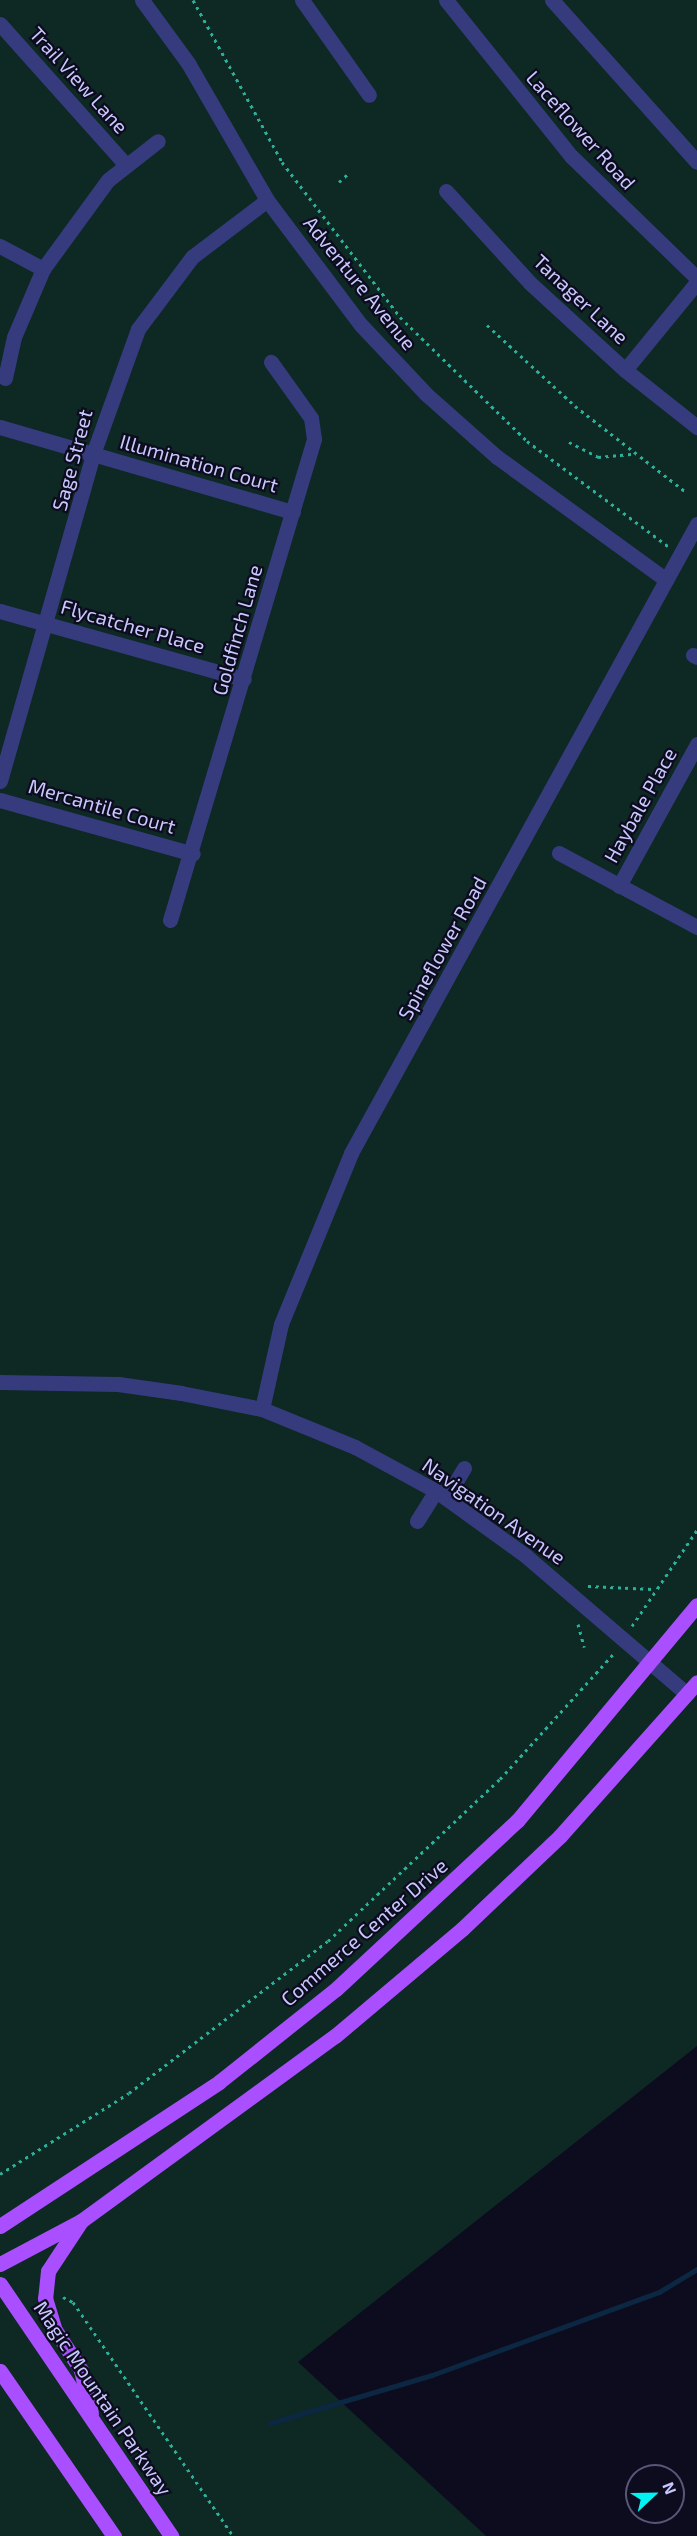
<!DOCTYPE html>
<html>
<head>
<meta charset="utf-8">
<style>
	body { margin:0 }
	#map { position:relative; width:697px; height:2536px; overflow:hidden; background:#0d0b1e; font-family:"Exo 2",sans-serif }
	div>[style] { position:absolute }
	.green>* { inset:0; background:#0e2824 }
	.stream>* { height:5px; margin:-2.5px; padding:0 2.5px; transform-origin:2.5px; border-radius:2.5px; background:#0b2742 }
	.path>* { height:3px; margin-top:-1.5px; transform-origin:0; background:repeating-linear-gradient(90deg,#2bb09a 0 3px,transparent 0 7.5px) }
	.minor>* { height:15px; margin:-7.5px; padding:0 7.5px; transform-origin:7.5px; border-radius:7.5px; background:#363b7e }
	.major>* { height:15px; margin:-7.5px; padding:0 7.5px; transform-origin:7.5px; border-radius:7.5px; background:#aa4fff }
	span { translate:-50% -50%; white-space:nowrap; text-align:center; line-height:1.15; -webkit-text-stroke:4.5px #0d0b1e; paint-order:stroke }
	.street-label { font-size:20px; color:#c8c8ff }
	.north { position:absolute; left:625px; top:2464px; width:60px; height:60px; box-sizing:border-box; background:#0d0b1e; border:2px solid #585778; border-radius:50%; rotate:68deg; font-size:16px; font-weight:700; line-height:24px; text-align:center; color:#c8c8ff }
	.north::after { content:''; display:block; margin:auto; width:21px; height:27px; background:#00f3f1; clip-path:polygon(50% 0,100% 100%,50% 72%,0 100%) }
</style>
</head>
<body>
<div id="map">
	<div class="green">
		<i style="clip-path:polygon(0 0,697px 0,697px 2046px,298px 2362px,486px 2536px,0 2536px)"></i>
	</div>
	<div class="stream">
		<i style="left:270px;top:2423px;width:169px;rotate:-16.5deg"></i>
		<i style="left:432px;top:2375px;width:242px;rotate:-20.1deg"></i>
		<i style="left:659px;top:2292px;width:44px;rotate:-31.2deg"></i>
	</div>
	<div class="path">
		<i style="left:193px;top:0;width:185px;rotate:61.2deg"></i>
		<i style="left:282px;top:162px;width:195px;rotate:52.7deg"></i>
		<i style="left:400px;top:317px;width:177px;rotate:44.3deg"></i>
		<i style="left:527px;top:441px;width:176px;rotate:36.7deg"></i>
		<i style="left:339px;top:182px;width:12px;rotate:-42deg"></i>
		<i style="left:487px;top:325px;width:120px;rotate:42.6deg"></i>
		<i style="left:575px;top:406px;width:142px;rotate:37.8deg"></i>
		<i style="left:569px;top:442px;width:33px;rotate:27deg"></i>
		<i style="left:598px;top:457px;width:36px;rotate:-5deg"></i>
		<i style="left:588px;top:1586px;width:64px;rotate:2.7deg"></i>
		<i style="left:578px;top:1624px;width:24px;rotate:75deg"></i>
		<i style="left:632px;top:1626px;width:116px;rotate:-55.9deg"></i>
		<i style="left:0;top:2174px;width:152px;rotate:-32.1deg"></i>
		<i style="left:129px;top:2093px;width:250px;rotate:-37.4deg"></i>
		<i style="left:328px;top:1941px;width:236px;rotate:-43.3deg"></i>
		<i style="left:500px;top:1779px;width:171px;rotate:-47.8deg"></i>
		<i style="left:63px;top:2297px;width:11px;rotate:27deg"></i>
		<i style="left:73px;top:2302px;width:283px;rotate:55.6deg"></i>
	</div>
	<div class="minor">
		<i style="left:142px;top:0;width:78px;rotate:53.9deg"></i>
		<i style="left:188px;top:63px;width:158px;rotate:60deg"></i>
		<i style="left:267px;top:200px;width:156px;rotate:53.1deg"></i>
		<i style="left:361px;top:325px;width:95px;rotate:46.7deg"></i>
		<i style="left:426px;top:394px;width:95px;rotate:41.6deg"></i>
		<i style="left:497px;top:457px;width:209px;rotate:36deg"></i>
		<i style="left:302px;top:0;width:116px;rotate:54.8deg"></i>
		<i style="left:446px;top:0;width:200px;rotate:51.3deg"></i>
		<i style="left:571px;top:156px;width:175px;rotate:44.1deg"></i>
		<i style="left:552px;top:0;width:217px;rotate:48.2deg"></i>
		<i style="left:0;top:24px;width:189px;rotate:48.2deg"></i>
		<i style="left:446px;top:191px;width:125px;rotate:47.6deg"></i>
		<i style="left:530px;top:283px;width:129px;rotate:42.5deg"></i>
		<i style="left:625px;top:370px;width:92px;rotate:38.4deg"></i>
		<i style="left:0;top:246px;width:49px;rotate:28.1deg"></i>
		<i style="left:625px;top:370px;width:114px;rotate:-50.7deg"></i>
		<i style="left:5px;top:378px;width:42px;rotate:-77.6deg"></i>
		<i style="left:14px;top:337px;width:74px;rotate:-66.9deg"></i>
		<i style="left:43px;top:269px;width:110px;rotate:-53.9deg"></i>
		<i style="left:108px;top:180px;width:63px;rotate:-38deg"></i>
		<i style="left:0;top:427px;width:305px;rotate:16.2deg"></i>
		<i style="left:0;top:611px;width:253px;rotate:15.6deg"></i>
		<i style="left:693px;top:655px;width:4px;rotate:27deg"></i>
		<i style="left:0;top:781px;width:340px;rotate:-74.1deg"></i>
		<i style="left:93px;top:454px;width:133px;rotate:-70.2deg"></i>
		<i style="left:138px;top:329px;width:90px;rotate:-53.1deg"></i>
		<i style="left:192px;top:257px;width:94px;rotate:-37.2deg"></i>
		<i style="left:0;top:800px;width:200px;rotate:15.6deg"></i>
		<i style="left:559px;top:853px;width:157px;rotate:28.2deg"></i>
		<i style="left:619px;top:886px;width:162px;rotate:-61.2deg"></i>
		<i style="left:170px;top:920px;width:502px;rotate:-73.33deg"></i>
		<i style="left:314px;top:439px;width:21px;rotate:-98deg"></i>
		<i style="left:311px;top:418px;width:69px;rotate:-125.5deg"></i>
		<i style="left:0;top:1382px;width:118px;rotate:1deg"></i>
		<i style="left:118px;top:1384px;width:64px;rotate:8.1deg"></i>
		<i style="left:181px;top:1393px;width:83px;rotate:11.2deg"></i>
		<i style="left:262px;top:1409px;width:100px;rotate:22.2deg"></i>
		<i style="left:355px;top:1447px;width:92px;rotate:28.5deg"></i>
		<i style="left:436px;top:1491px;width:111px;rotate:35.8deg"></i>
		<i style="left:526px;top:1556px;width:212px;rotate:40.6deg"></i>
		<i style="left:262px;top:1409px;width:87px;rotate:-77.4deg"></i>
		<i style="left:281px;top:1324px;width:185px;rotate:-67.7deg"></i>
		<i style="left:351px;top:1153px;width:718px;rotate:-61.19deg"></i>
		<i style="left:446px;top:1498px;width:35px;rotate:-59deg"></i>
		<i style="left:417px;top:1521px;width:36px;rotate:-58deg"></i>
	</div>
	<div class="major">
		<i style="left:81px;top:2221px;width:60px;rotate:123.4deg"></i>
		<i style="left:48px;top:2271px;width:27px;rotate:96deg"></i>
		<i style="left:45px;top:2298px;width:34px;rotate:73deg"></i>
		<i style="left:55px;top:2330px;width:48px;rotate:57deg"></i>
		<i style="left:81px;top:2370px;width:44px;rotate:76.9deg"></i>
		<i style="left:0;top:2226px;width:262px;rotate:-33.3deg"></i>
		<i style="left:219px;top:2082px;width:149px;rotate:-38.5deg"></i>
		<i style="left:336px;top:1989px;width:247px;rotate:-42.9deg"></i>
		<i style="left:517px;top:1821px;width:281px;rotate:-50.2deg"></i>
		<i style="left:0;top:2264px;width:92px;rotate:-28deg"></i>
		<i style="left:81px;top:2221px;width:314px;rotate:-36.1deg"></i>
		<i style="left:335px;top:2036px;width:166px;rotate:-40.1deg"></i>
		<i style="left:462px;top:1929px;width:135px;rotate:-43.5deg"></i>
		<i style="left:560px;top:1836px;width:206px;rotate:-48.3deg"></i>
		<i style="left:0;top:2284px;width:305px;rotate:55.8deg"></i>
		<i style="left:0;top:2371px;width:201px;rotate:55.4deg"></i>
	</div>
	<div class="street-label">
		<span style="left:79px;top:80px;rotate:48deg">Trail View Lane</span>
		<span style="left:581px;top:130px;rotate:48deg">Laceflower Road</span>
		<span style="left:360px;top:283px;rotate:51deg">Adventure Avenue</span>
		<span style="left:581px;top:299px;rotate:43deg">Tanager Lane</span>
		<span style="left:72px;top:460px;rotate:-75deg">Sage Street</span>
		<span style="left:199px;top:463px;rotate:16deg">Illumination Court</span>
		<span style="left:133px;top:626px;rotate:16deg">Flycatcher Place</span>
		<span style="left:237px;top:630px;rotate:-74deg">Goldfinch Lane</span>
		<span style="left:640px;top:805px;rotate:-61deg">Haybale Place</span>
		<span style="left:102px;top:806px;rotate:16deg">Mercantile Court</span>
		<span style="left:442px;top:948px;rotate:-61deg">Spineflower Road</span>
		<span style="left:494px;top:1511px;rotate:35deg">Navigation Avenue</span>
		<span style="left:364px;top:1932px;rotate:-41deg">Commerce Center Drive</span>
		<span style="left:103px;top:2398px;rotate:56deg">Magic Mountain Parkway</span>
	</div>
	<div class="north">N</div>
</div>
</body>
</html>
